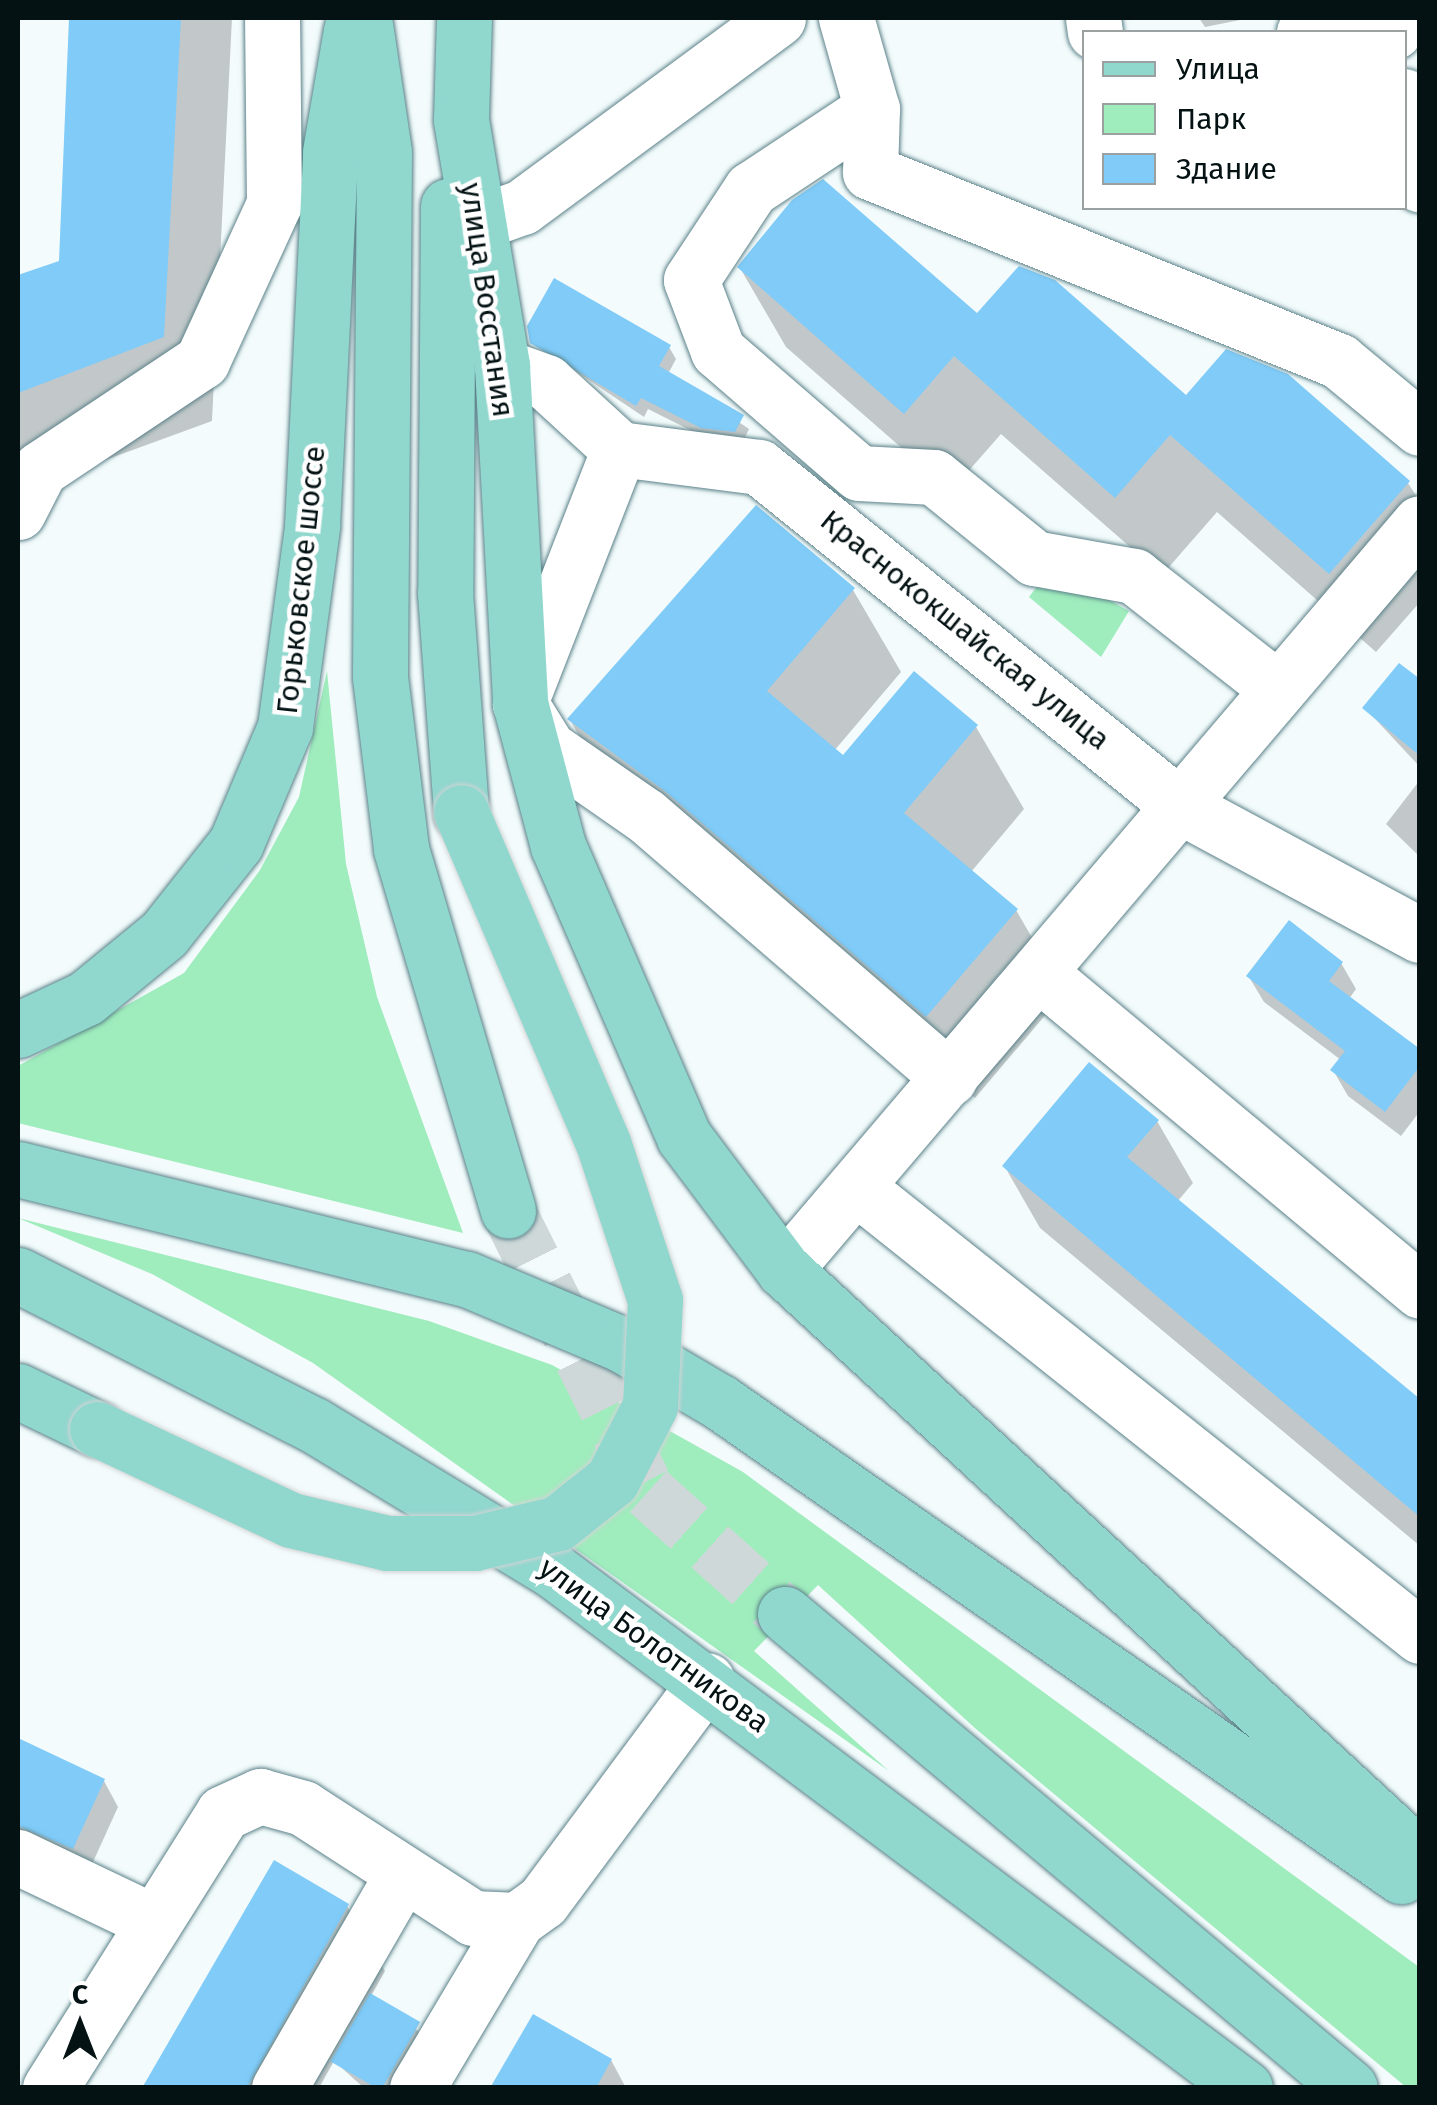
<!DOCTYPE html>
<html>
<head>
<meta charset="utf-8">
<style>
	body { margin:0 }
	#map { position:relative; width:1437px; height:2105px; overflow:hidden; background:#f3fbfc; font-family:"Fira Sans",sans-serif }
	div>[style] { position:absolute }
	.green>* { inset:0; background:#9fecbd }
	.shadow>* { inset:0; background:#0003 }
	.building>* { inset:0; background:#80cbf8; transform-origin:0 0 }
	.major-tunnel>* { height:55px; margin-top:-27.5px; transform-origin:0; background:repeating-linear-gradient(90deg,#cfd8d9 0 55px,transparent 0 83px) }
	.roads { filter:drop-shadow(0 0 2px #5b8289) drop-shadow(0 0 2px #5b8289) }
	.minor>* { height:55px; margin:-27.5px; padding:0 27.5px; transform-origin:27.5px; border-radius:27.5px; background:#fff }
	.major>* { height:55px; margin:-27.5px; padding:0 27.5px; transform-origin:27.5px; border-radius:27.5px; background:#90d7ce }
	.bridges { filter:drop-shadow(0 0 2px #d2d4d5) drop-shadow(0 0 2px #d2d4d5) }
	.major-bridge>* { height:55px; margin:-27.5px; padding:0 27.5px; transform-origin:27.5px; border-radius:27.5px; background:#90d7ce }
	span { translate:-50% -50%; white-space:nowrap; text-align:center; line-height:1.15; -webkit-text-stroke:9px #fff; paint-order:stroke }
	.street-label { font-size:30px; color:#041214 }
	.frame { position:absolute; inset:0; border:20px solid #041214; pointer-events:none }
	.legend { position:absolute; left:1082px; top:30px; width:325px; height:180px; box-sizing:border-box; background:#fff; border:2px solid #9ba0a1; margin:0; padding:12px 18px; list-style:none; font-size:30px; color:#041214 }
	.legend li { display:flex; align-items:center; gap:20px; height:50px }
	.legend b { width:50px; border:2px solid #9ba0a1 }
	.north { position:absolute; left:30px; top:1975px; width:100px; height:100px; -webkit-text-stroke:8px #fff; paint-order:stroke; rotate:0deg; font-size:28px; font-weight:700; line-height:40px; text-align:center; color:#041214 }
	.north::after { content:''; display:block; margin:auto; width:35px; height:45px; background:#041214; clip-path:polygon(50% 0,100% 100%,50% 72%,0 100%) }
</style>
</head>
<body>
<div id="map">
	<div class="green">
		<i style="clip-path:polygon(1051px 568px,1129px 611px,1101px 657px,1029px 597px)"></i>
		<i style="clip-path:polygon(327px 671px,346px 864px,377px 997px,463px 1233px,18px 1123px,18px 1066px,184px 973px,260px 870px,299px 797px)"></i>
		<i style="clip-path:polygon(18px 1218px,429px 1321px,552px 1365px,743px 1472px,1419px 1967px,1419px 2087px,1406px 2087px,976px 1729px,818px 1585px,754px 1651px,889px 1771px,313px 1363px,152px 1274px)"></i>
	</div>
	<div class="shadow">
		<i style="clip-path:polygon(71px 18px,232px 18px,212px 421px,18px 492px,18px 277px,61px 263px)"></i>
		<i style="clip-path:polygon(1199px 18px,1250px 18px,1205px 27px)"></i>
		<i style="clip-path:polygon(740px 268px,977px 317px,1186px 398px,1287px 376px,1408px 483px,1420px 502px,1420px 602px,1376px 652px,1217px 512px,1162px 575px,1001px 434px,951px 491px,786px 347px)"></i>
		<i style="clip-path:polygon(532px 342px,669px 347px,676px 359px,668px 374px,749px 429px,742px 444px,710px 440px,648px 409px,644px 417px)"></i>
		<i style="clip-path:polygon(853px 590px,901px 672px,834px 751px,843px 758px,976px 727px,1024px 809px,971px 872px,1016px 910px,1064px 993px,975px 1098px,717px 875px,618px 802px,570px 720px)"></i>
		<i style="clip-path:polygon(1420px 683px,1420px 767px,1365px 708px)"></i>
		<i style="clip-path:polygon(1420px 780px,1420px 857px,1386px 824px)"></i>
		<i style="clip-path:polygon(1341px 963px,1356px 989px,1349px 999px,1420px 1052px,1420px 1111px,1401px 1136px,1348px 1096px,1333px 1070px,1341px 1060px,1264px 1002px,1249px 977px)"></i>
		<i style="clip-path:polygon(1157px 1121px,1193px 1183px,1177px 1202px,1420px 1403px,1420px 1546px,1040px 1228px,1005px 1167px)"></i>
		<i style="clip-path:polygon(18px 1741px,104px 1781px,118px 1807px,88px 1873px,18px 1856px)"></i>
		<i style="clip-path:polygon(347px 1906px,385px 1971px,371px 1996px,425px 2036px,402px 2088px,364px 2088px,334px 2061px,319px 2088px,144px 2088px)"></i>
		<i style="clip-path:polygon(611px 2060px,626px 2088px,493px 2088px)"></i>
	</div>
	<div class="building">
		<i style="clip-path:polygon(69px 18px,181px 18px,164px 337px,18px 393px,18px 275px,59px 261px)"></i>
		<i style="clip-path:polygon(823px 179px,977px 313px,1019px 266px,1055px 280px,1186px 395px,1226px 349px,1288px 374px,1410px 481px,1329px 574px,1170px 435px,1115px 498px,954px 356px,904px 414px,737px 267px,792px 200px)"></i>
		<i style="clip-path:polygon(554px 278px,671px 345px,659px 366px,744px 415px,735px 432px,701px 428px,641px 398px,636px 406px,530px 343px,527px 326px)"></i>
		<i style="clip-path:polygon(756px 505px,855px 588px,767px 691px,843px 755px,914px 671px,978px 725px,904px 813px,1018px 909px,926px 1017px,666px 792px,567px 719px)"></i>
		<i style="clip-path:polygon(1399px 663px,1420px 679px,1420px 756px,1362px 708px)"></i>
		<i style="clip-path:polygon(1289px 920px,1343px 962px,1329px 981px,1420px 1049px,1420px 1066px,1385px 1112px,1330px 1070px,1345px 1051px,1246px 976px)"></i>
		<i style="clip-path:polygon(1089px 1062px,1159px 1120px,1127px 1157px,1420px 1399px,1420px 1517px,1002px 1166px)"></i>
		<i style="clip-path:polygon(18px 1738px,105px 1779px,73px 1849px,18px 1826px)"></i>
		<i style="clip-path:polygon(274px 1860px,349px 1904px,247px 2088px,142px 2088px)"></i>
		<i style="left:370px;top:1993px;width:58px;height:79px;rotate:30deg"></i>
		<i style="clip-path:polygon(533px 2014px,612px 2059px,596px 2088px,490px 2088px)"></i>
	</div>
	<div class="major-tunnel">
		<i style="left:508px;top:1210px;width:314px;rotate:63.5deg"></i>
		<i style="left:648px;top:1491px;width:184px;rotate:41.9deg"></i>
	</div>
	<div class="roads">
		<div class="minor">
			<i style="left:846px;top:18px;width:95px;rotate:74.1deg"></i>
			<i style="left:872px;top:109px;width:63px;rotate:91.8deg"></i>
			<i style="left:870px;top:172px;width:506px;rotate:21.95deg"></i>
			<i style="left:1339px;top:361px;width:105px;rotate:39.6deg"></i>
			<i style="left:1093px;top:18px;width:14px;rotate:82deg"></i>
			<i style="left:1304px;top:32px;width:88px;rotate:-5.2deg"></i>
			<i style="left:1392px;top:24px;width:8px;rotate:76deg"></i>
			<i style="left:1404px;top:96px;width:90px;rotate:79.8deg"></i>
			<i style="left:872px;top:109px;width:145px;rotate:146.5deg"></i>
			<i style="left:751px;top:189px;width:109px;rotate:123.4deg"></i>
			<i style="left:691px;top:280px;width:76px;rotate:69.2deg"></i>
			<i style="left:718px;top:351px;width:186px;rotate:40.9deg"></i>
			<i style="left:859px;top:473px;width:75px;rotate:3.1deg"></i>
			<i style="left:934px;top:477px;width:129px;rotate:39deg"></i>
			<i style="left:1034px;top:558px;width:102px;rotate:10.2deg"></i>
			<i style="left:1134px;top:576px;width:183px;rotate:38.1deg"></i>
			<i style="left:477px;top:223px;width:48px;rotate:-19.6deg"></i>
			<i style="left:522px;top:207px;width:318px;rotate:-36.4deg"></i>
			<i style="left:502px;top:366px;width:47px;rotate:20deg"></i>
			<i style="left:546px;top:382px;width:99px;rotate:42.5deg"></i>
			<i style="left:619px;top:449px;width:141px;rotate:7.3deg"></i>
			<i style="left:759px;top:467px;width:541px;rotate:38.84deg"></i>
			<i style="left:1180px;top:806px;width:272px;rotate:28.3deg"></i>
			<i style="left:619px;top:449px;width:273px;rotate:111.3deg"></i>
			<i style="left:520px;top:703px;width:53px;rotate:58.1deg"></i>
			<i style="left:548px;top:748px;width:119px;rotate:34.8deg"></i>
			<i style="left:646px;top:816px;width:401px;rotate:40.8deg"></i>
			<i style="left:18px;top:512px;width:48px;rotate:-62.9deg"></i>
			<i style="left:40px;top:469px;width:195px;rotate:-33.7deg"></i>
			<i style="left:202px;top:361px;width:173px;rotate:-65.4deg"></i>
			<i style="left:274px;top:204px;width:186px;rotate:-90.6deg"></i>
			<i style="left:1040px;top:974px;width:495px;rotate:39.8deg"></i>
			<i style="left:856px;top:1187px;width:721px;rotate:38.52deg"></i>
			<i style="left:784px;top:1270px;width:981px;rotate:-49.59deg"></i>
			<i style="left:18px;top:1857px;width:151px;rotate:25.5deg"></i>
			<i style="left:50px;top:2088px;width:325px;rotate:-57.8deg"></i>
			<i style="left:223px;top:1813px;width:41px;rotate:-24.7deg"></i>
			<i style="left:260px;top:1796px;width:45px;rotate:15.6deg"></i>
			<i style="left:303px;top:1808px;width:202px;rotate:32.9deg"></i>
			<i style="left:473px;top:1918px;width:44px;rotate:2.6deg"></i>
			<i style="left:279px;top:2088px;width:248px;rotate:-60deg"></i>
			<i style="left:417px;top:2088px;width:196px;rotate:-59.2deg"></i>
			<i style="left:517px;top:1920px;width:32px;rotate:-36deg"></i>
			<i style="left:543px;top:1901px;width:275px;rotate:-53.4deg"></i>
		</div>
		<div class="major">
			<i style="left:364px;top:18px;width:135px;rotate:81.5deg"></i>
			<i style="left:384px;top:152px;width:525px;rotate:90.44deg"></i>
			<i style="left:380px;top:677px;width:173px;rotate:83deg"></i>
			<i style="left:401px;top:849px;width:377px;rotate:73.5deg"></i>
			<i style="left:464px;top:18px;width:102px;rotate:91.7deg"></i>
			<i style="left:461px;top:120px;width:249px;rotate:80.5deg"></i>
			<i style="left:502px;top:366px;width:337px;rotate:86.9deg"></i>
			<i style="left:520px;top:703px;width:148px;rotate:75.1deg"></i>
			<i style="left:558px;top:846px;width:317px;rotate:66.6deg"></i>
			<i style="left:684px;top:1137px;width:166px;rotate:53.1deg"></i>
			<i style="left:784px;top:1270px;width:865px;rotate:42.71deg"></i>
			<i style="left:448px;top:206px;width:387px;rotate:90.4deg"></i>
			<i style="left:445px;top:593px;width:220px;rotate:85.8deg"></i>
			<i style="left:18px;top:1030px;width:75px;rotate:-25.2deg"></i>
			<i style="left:86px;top:998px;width:101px;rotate:-39.4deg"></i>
			<i style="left:164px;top:934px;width:116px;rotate:-51.6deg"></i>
			<i style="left:236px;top:843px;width:126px;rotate:-67.1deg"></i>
			<i style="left:285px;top:727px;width:203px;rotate:-82.3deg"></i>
			<i style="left:312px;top:526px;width:374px;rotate:-87.2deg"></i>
			<i style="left:330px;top:152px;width:124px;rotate:-80.2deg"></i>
			<i style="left:18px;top:1169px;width:462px;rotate:13.8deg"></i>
			<i style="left:467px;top:1279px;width:167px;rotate:22.9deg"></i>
			<i style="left:621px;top:1344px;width:115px;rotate:30.4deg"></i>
			<i style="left:720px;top:1402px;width:830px;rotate:34.84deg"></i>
			<i style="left:18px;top:1275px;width:332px;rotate:26.9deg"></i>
			<i style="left:314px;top:1425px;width:281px;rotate:31.3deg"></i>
			<i style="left:554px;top:1571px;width:863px;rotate:36.8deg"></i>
			<i style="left:18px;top:1391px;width:88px;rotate:25.7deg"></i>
			<i style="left:785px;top:1614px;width:737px;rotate:39.99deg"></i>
		</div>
	</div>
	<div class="bridges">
		<div class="major-bridge">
			<i style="left:97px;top:1429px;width:214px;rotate:25.1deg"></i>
			<i style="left:291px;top:1520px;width:99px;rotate:13.5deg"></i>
			<i style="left:387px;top:1543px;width:88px"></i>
			<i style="left:475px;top:1543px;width:85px;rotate:-13.5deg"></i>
			<i style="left:558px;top:1523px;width:69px;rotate:-38.5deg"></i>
			<i style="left:612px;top:1480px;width:83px;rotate:-62.8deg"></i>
			<i style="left:650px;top:1406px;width:106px;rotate:-87.3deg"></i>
			<i style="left:655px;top:1300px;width:165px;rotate:-108.3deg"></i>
			<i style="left:603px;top:1143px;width:360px;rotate:-113.2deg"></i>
		</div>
	</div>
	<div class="street-label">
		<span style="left:487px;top:300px;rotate:82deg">улица Восстания</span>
		<span style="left:301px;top:580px;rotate:-84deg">Горьковское шоссе</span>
		<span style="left:965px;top:630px;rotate:39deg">Краснококшайская улица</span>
		<span style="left:654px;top:1645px;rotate:36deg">улица Болотникова</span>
	</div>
	<div class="frame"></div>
	<ul class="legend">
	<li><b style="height:12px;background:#90d7ce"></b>Улица</li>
	<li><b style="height:28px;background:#9fecbd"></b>Парк</li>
	<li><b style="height:28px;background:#80cbf8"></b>Здание</li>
	</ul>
	<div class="north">С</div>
</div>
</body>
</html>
